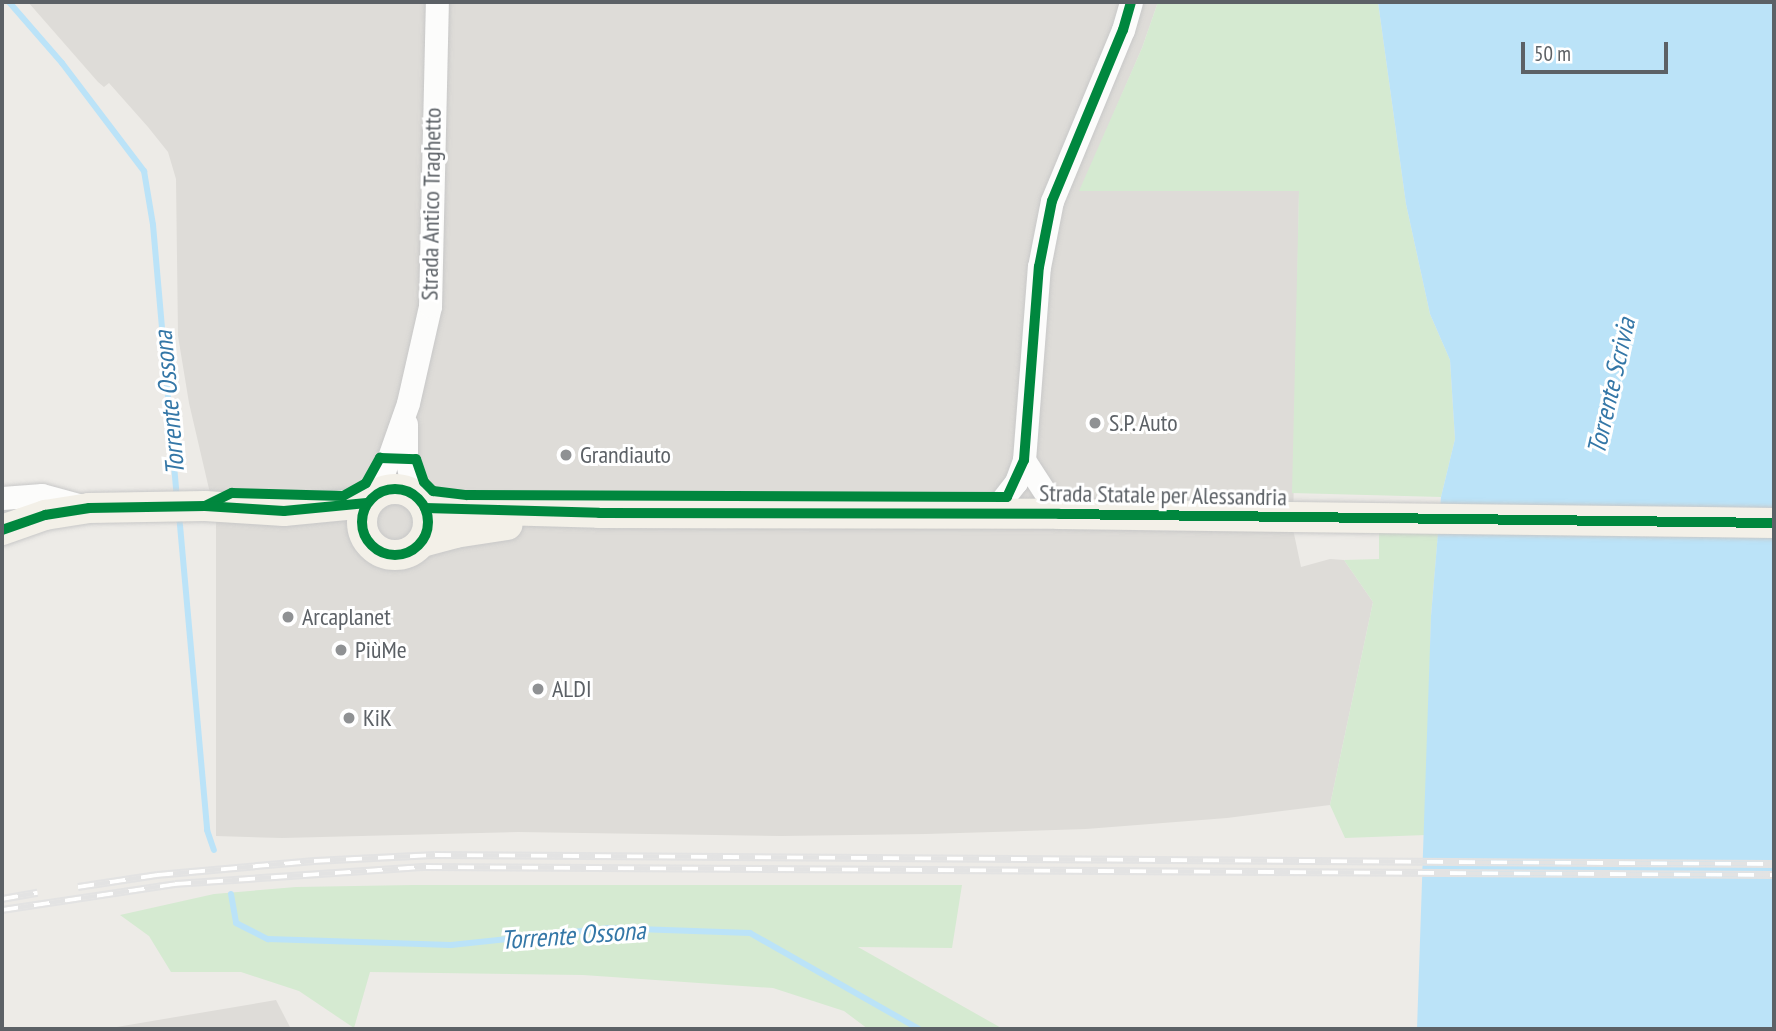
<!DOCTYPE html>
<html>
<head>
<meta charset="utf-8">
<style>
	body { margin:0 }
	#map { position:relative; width:1776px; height:1031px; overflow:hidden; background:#edebe7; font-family:"PT Sans Narrow",sans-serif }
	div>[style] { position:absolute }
	.industrial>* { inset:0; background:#dedcd8 }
	.green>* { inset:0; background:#d5ead1 }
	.water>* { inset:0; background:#bbe3f8 }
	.stream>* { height:6px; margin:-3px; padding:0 3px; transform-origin:3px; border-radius:3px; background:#bbe3f8 }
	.roads { filter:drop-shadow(0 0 2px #c8c8c8) drop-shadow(0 0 2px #c8c8c8) }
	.minor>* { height:23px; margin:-11.5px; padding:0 11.5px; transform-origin:11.5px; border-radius:11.5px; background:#fcfcfb }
	.major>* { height:30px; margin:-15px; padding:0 15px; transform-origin:15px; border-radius:15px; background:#f3f0e8 }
	.major>.ring { margin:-15px; padding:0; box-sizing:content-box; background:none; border:30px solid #f3f0e8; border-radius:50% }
	.rail>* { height:8px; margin-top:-4px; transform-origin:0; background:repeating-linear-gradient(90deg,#fff 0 16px,#e3e3e3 0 32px); box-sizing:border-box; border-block:2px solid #e3e3e3 }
	.cycleway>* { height:10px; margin:-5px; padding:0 5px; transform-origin:5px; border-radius:5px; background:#00873e }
	.cycleway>.ring { margin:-5px; padding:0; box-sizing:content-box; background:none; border:10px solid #00873e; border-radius:50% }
	.dots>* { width:19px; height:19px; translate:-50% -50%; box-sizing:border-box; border:4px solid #fff; border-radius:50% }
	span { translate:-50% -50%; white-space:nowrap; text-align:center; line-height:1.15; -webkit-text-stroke:6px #fff; paint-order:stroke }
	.street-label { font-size:24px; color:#5c6166 }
	.poi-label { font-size:24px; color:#5c6166 }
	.left { translate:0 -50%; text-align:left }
	.water-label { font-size:26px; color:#3477a7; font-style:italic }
	.frame { position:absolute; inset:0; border:4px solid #5c6166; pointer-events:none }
	.scale { position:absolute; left:1521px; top:42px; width:147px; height:32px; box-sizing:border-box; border:4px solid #5c6166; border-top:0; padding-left:9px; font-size:21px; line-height:24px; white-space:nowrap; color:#5c6166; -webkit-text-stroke:5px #fff; paint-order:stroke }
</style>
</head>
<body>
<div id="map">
	<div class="industrial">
		<i style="clip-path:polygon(28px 2px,1158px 2px,1142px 48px,1080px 191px,1299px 191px,1293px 529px,1301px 567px,1330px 559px,1344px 560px,1373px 602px,1330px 805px,1227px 818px,1086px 829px,926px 834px,781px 836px,518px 832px,282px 838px,216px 836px,216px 519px,189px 403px,178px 336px,176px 179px,168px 152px,148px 127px,109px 83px,104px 87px,98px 82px)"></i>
		<i style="clip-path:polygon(276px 1000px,291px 1029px,105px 1029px)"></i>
	</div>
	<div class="green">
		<i style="clip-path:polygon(1158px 2px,1378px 2px,1406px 204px,1430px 314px,1450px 360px,1455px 439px,1441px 497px,1292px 493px,1299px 191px,1079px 191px,1142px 48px)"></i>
		<i style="clip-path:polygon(1379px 532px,1438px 534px,1431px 616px,1426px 835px,1345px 838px,1330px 805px,1373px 602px,1344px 560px,1379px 559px)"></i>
		<i style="clip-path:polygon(413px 885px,962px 885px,952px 948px,858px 947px,1003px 1029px,868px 1029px,844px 1011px,773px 988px,583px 975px,370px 972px,354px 1028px,299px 991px,241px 972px,171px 972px,149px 936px,120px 915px,214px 894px,296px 887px)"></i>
	</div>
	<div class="water">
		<i style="clip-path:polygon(1378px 2px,1774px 2px,1774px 1029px,1417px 1029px,1431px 616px,1441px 497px,1455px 439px,1450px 360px,1430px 314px,1406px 204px)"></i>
	</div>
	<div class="stream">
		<i style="left:9px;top:2px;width:81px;rotate:49deg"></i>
		<i style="left:62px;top:63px;width:136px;rotate:52.8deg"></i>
		<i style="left:144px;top:171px;width:55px;rotate:80.5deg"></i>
		<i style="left:153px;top:225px;width:276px;rotate:85deg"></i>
		<i style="left:179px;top:514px;width:317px;rotate:84.9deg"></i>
		<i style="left:207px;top:830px;width:21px;rotate:71deg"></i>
		<i style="left:231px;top:894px;width:29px;rotate:80deg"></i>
		<i style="left:236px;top:923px;width:36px;rotate:27deg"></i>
		<i style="left:268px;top:939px;width:183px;rotate:1.9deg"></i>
		<i style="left:451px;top:945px;width:159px;rotate:-6.1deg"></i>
		<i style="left:609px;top:928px;width:141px;rotate:2deg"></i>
		<i style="left:750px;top:933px;width:194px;rotate:29.6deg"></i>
	</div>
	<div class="roads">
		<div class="minor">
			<i style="left:406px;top:424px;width:35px;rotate:90deg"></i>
			<i style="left:406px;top:459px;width:37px;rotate:76deg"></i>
			<i style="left:1024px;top:460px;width:64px;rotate:57.1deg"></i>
			<i style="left:376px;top:494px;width:96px;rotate:-70.6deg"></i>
			<i style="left:408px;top:403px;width:99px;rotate:-77.2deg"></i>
			<i style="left:430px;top:306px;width:304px;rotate:-88.7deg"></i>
			<i style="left:2px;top:498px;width:40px;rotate:-4.3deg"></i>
			<i style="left:42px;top:495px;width:41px;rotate:15.4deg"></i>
			<i style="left:991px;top:514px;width:41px;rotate:-52deg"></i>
			<i style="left:1016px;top:482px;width:23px;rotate:-70deg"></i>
			<i style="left:1024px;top:460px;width:194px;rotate:-85.6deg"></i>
			<i style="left:1039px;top:267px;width:67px;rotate:-78.9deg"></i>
			<i style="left:1052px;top:201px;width:185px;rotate:-67.5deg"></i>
			<i style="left:1123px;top:30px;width:29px;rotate:-74deg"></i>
		</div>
		<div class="major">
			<i class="ring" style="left:362px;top:489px;width:36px;height:36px"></i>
			<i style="left:425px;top:508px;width:174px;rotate:1.6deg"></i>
			<i style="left:599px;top:513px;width:460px;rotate:0.1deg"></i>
			<i style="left:1059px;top:514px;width:715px;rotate:0.72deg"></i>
			<i style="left:2px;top:530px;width:46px;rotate:-19.2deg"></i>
			<i style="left:45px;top:515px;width:45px;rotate:-9deg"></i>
			<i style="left:89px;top:508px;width:116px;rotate:-1deg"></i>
			<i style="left:205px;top:506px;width:79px;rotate:3.6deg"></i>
			<i style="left:284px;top:511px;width:83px;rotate:-5.5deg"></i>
			<i style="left:422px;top:542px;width:34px;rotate:-15deg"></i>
			<i style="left:455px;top:533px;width:53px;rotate:-8.7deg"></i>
		</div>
	</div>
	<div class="rail">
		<i style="left:78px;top:887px;width:80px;rotate:-8.6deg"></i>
		<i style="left:157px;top:875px;width:158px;rotate:-5.1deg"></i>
		<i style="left:314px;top:861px;width:121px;rotate:-2.8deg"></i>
		<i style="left:435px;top:855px;width:1339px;rotate:0.39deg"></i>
		<i style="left:2px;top:899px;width:36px;rotate:-10deg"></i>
		<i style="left:2px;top:910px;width:175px;rotate:-8.5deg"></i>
		<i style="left:175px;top:884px;width:252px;rotate:-3.9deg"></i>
		<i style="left:426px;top:867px;width:1348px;rotate:0.34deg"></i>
	</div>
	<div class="cycleway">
		<i class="ring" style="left:362px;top:489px;width:56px;height:56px"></i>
		<i style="left:205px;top:506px;width:30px;rotate:-26deg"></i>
		<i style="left:232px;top:493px;width:111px;rotate:1.5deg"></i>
		<i style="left:343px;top:496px;width:26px;rotate:-29deg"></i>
		<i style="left:366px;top:483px;width:29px;rotate:-61deg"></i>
		<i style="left:380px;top:458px;width:36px;rotate:2deg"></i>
		<i style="left:416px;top:459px;width:24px;rotate:71deg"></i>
		<i style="left:424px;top:482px;width:13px;rotate:45deg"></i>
		<i style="left:433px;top:491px;width:34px;rotate:7deg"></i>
		<i style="left:467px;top:495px;width:540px;rotate:0.21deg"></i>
		<i style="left:1007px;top:497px;width:41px;rotate:-65.3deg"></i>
		<i style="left:1024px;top:460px;width:194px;rotate:-85.6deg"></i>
		<i style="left:1039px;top:267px;width:67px;rotate:-78.9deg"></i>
		<i style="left:1052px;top:201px;width:185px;rotate:-67.5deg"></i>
		<i style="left:1123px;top:30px;width:29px;rotate:-74deg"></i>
		<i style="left:425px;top:508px;width:174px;rotate:1.6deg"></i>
		<i style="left:599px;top:513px;width:460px;rotate:0.1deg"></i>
		<i style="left:1059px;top:514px;width:715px;rotate:0.72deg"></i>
		<i style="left:2px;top:530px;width:46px;rotate:-19.2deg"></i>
		<i style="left:45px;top:515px;width:45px;rotate:-9deg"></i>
		<i style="left:89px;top:508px;width:116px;rotate:-1deg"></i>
		<i style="left:205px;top:506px;width:79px;rotate:3.6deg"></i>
		<i style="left:284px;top:511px;width:83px;rotate:-5.5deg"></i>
	</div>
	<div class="dots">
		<i style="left:1095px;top:423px;background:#8f9193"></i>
		<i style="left:566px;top:455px;background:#8f9193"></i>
		<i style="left:288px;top:617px;background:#8f9193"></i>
		<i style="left:341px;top:650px;background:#8f9193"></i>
		<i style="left:538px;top:689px;background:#8f9193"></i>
		<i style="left:349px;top:718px;background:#8f9193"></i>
	</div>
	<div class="street-label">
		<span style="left:431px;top:204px;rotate:-89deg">Strada Antico Traghetto</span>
		<span style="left:1163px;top:495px;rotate:1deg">Strada Statale per Alessandria</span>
	</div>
	<div class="poi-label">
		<span class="left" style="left:1109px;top:423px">S.P. Auto</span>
		<span class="left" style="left:580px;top:455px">Grandiauto</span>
		<span class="left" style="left:302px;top:617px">Arcaplanet</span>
		<span class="left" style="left:355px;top:650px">PiùMe</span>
		<span class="left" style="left:552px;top:689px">ALDI</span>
		<span class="left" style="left:363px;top:718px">KiK</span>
	</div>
	<div class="water-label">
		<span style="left:1611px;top:386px;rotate:-77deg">Torrente Scrivia</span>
		<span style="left:169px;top:403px;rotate:-95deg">Torrente Ossona</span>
		<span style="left:573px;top:935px;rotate:-4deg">Torrente Ossona</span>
	</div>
	<div class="frame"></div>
	<div class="scale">50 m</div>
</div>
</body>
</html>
